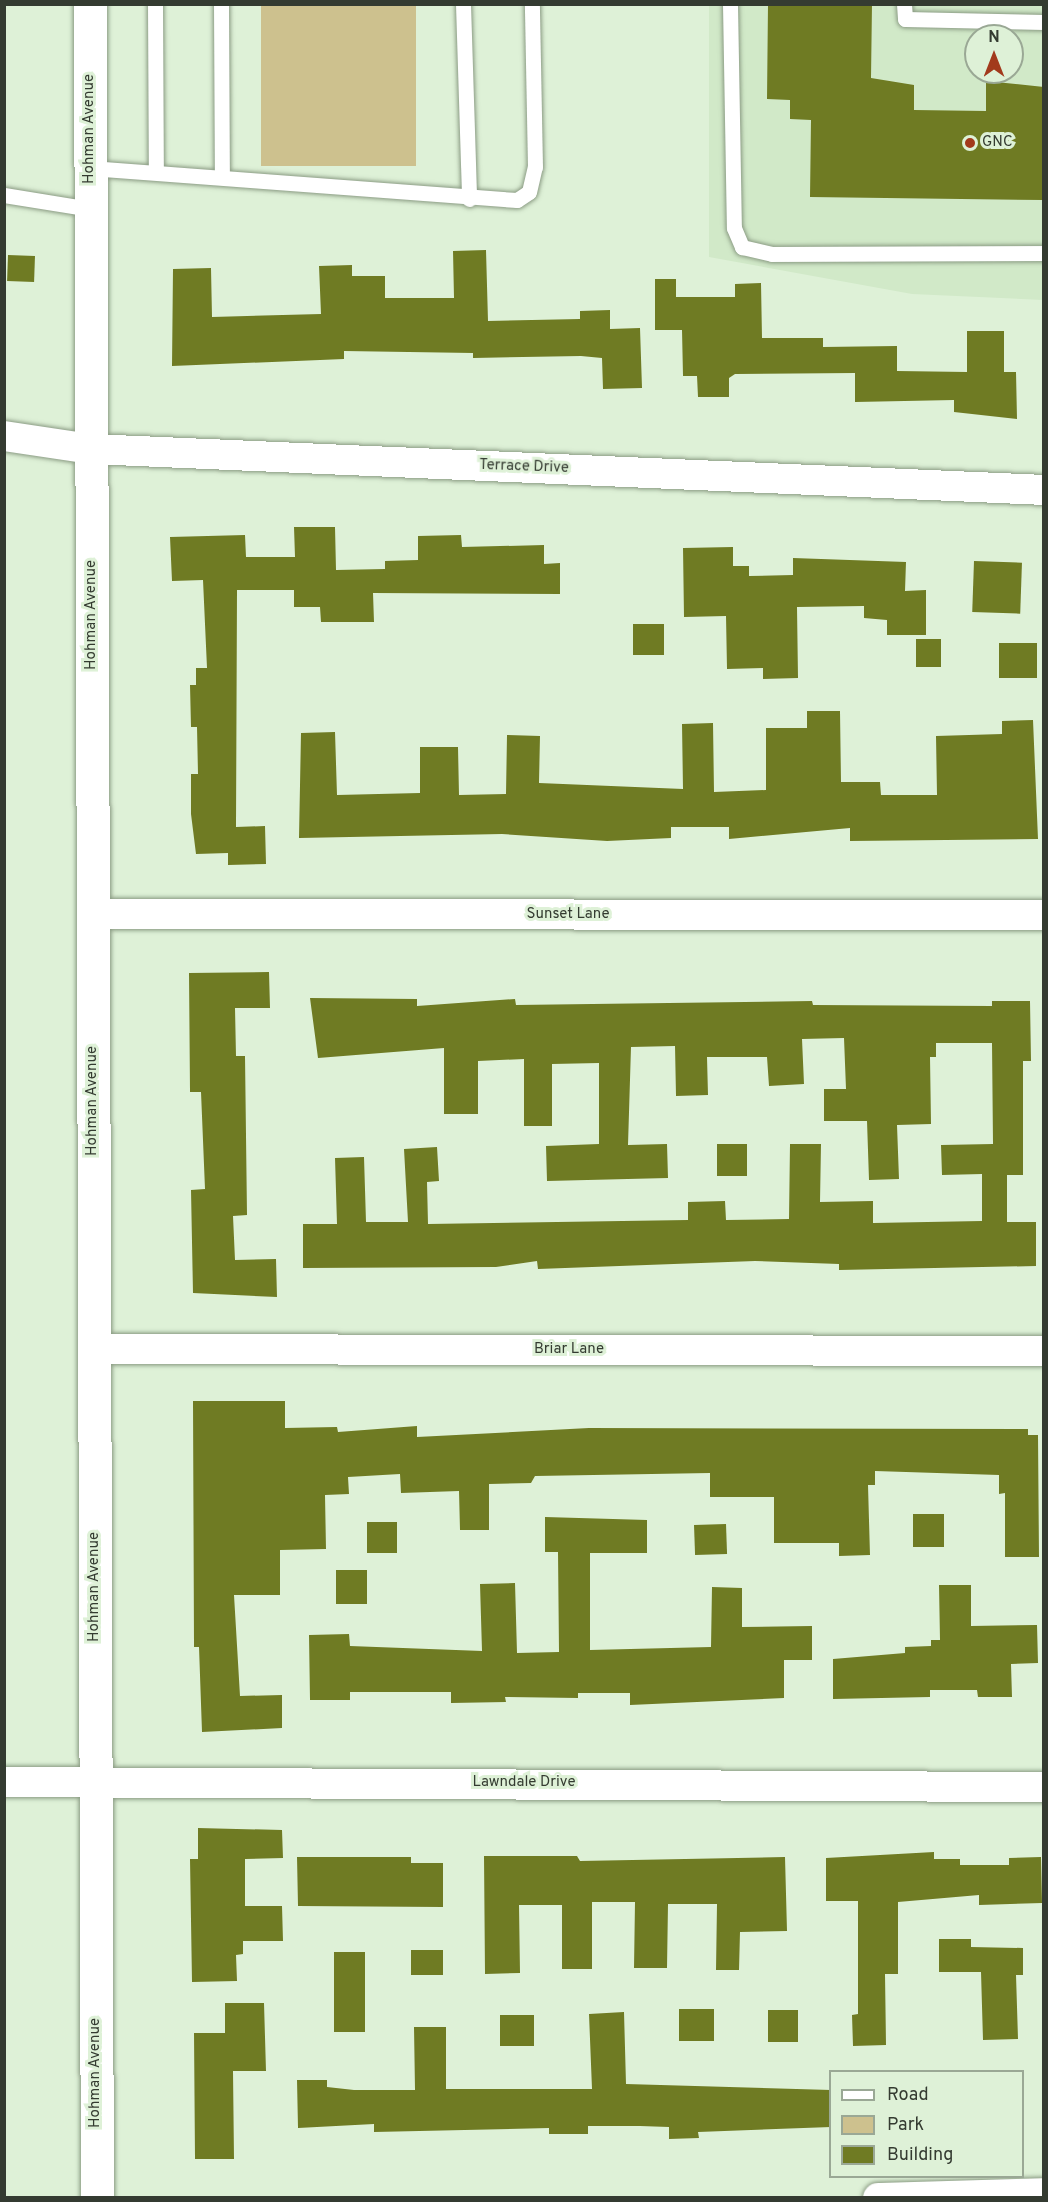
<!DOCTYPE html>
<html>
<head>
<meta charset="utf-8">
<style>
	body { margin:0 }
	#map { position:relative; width:1048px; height:2202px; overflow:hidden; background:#def1d7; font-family:Overpass,sans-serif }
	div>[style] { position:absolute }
	.built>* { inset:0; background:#d1e9c8 }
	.green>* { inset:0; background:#cdc18e; transform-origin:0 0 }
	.building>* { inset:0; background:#6f7b23; transform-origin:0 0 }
	.roads { filter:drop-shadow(0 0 2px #8b9c84) drop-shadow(0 0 2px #8b9c84) }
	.lane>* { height:15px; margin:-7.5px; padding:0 7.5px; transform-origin:7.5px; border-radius:7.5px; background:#fff }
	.street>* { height:30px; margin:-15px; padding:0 15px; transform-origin:15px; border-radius:15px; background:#fff }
	.secondary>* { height:33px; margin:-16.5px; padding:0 16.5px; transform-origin:16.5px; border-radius:16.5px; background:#fff }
	.dots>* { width:16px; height:16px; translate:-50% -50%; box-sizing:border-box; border:3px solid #def1d7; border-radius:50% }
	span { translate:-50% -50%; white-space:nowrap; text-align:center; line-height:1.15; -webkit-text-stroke:6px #def1d7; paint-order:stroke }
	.street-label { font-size:15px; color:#343b31 }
	.poi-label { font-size:15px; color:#343b31 }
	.left { translate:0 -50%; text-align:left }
	.frame { position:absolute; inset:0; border:6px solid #343b31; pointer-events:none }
	.legend { position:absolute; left:829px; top:2070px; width:195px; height:108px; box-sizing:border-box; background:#def1d7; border:2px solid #9aa895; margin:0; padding:8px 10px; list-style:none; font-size:18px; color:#343b31 }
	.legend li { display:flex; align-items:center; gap:12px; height:30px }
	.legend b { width:30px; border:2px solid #9aa895 }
	.north { position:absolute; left:964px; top:24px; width:60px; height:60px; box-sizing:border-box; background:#def1d7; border:2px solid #9aa895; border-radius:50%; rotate:0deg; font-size:16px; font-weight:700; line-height:24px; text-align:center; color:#343b31 }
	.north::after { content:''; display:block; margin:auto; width:21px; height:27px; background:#a23a1c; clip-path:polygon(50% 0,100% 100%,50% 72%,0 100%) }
</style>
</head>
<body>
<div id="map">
	<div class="built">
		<i style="clip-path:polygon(evenodd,709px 5px,1043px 5px,1043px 300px,912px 294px,709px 257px,709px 5px,976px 36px,1012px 36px,1012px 72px,976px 72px,976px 36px)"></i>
	</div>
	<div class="green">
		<i style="left:261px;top:5px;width:155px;height:161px"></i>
	</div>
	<div class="building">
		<i style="clip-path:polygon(768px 4px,872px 4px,871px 78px,914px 85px,914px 110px,986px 111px,986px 81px,1044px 87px,1044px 200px,810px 197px,811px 120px,790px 119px,790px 100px,767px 99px)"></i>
		<i style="clip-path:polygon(486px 250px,488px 321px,580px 319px,580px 311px,610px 310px,610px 329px,640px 328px,642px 388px,603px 389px,602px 358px,581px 356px,473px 358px,473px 353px,344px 351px,344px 359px,172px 366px,173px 269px,211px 268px,212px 317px,321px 314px,319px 266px,352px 265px,352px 276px,385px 276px,385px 298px,454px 298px,453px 251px)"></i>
		<i style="left:8px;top:255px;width:27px;height:26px;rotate:2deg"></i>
		<i style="clip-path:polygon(655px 279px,676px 279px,676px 297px,735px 297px,735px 284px,761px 283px,762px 338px,823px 338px,823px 347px,897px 346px,897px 371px,967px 372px,967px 331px,1004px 331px,1004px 372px,1016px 372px,1017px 419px,954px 412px,954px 400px,855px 402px,855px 373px,735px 374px,729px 378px,729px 397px,698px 397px,697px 376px,683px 376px,682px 330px,655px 330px)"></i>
		<i style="clip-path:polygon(294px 527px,335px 527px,336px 570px,385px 569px,385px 561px,418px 560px,418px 536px,461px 535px,462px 547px,544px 545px,544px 564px,560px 563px,560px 594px,373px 593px,374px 622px,321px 622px,320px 607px,294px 607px,294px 590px,237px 590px,236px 827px,265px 826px,266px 864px,228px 865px,228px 853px,196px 854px,191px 814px,191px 774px,198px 774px,197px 727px,191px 727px,190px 685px,196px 685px,196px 668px,207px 668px,203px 580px,172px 581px,170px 537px,245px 535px,246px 557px,295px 557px)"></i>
		<i style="clip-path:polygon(733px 547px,733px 566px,749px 566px,749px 576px,793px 575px,793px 558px,906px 562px,905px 591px,926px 590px,926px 635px,887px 635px,887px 620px,864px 618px,864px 606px,797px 607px,798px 678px,763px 679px,763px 668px,727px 669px,726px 616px,684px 617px,683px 548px)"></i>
		<i style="left:974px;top:561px;width:48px;height:51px;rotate:2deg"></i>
		<i style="left:664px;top:624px;width:31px;height:31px;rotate:90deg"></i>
		<i style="left:941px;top:639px;width:28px;height:25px;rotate:90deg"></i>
		<i style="left:999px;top:643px;width:38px;height:35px"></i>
		<i style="clip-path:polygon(807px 711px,840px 711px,841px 782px,880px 782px,881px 795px,937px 795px,936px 736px,1002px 734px,1002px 721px,1033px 720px,1038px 839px,850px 841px,850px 828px,729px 839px,729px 827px,671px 827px,671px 838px,607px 841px,502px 834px,299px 838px,301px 733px,335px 732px,337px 795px,420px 793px,420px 747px,458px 747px,459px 795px,506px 794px,507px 735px,540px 736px,539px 783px,683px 789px,682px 724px,713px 723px,714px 792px,766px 790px,766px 728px,807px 728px)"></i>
		<i style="clip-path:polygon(269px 972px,270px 1008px,235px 1008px,236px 1056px,245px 1056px,247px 1215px,233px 1216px,235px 1260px,276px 1259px,277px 1297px,193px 1293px,191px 1190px,205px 1189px,201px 1092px,190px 1092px,189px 973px)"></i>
		<i style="clip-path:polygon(310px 998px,417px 999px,417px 1006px,515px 999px,516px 1005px,812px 1001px,813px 1005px,992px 1006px,992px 1001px,1030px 1001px,1031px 1061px,1023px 1061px,1023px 1175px,1007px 1175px,1007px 1222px,1036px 1222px,1036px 1266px,839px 1270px,839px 1264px,755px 1261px,538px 1269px,537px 1261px,496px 1267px,303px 1268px,303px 1224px,337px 1224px,335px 1158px,364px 1157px,366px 1222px,408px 1222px,404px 1149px,437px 1147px,439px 1181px,427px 1182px,428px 1224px,688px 1220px,688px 1202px,725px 1201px,726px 1220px,789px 1219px,790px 1144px,821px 1144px,820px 1202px,873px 1201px,873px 1223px,982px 1221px,982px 1174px,942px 1175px,941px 1145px,993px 1144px,992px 1043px,936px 1043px,936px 1057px,930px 1057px,931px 1124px,897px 1125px,899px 1179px,869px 1180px,867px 1121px,824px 1121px,824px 1089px,846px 1089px,844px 1038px,802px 1039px,804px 1084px,769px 1086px,767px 1057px,707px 1057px,708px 1095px,676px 1096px,675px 1046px,631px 1047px,628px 1145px,667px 1144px,668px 1178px,547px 1181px,546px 1146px,599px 1144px,599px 1063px,552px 1064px,552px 1126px,524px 1126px,524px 1059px,478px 1061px,478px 1114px,444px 1114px,444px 1048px,318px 1058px)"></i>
		<i style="left:717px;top:1144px;width:30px;height:32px"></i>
		<i style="clip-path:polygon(193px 1401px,285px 1401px,285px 1428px,337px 1427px,338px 1432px,417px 1426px,417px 1437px,589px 1428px,1028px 1429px,1028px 1435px,1038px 1435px,1039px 1557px,1005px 1557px,1005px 1493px,999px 1494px,999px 1475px,875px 1471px,875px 1485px,868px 1485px,870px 1555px,839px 1556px,839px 1543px,774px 1543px,774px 1497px,710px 1497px,710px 1473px,535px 1476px,531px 1483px,489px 1484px,489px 1530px,460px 1530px,459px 1491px,401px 1493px,400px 1474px,348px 1477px,349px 1494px,325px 1495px,326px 1549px,280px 1550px,280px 1595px,234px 1595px,240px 1696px,282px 1695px,282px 1728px,202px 1732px,199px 1647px,194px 1647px)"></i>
		<i style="left:913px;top:1514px;width:31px;height:33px"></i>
		<i style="clip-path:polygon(545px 1517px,647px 1520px,647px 1553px,590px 1553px,590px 1650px,711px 1647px,712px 1587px,742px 1588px,742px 1627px,812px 1626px,812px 1660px,784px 1660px,784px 1698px,630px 1705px,630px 1693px,578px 1693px,578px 1698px,505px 1697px,506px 1702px,451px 1703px,451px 1692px,350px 1692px,350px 1700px,310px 1700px,309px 1635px,349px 1634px,350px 1646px,482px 1651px,480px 1584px,515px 1583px,517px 1653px,559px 1652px,558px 1552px,545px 1552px)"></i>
		<i style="left:397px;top:1522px;width:31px;height:30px;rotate:90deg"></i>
		<i style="left:726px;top:1524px;width:30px;height:32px;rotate:88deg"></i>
		<i style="left:367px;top:1570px;width:34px;height:31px;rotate:90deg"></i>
		<i style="clip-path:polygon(939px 1585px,971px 1585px,971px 1626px,1037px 1625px,1038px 1663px,1011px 1664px,1012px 1697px,978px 1697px,977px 1690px,930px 1690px,930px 1697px,833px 1699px,833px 1659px,905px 1653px,905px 1647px,931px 1646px,931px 1640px,940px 1640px)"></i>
		<i style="clip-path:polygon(198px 1828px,282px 1830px,283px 1858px,245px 1859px,245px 1906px,282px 1906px,283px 1941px,243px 1941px,243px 1954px,236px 1955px,237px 1981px,192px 1982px,190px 1859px,198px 1859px)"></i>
		<i style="clip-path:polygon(934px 1852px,934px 1859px,960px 1859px,960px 1865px,1009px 1865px,1009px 1858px,1041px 1857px,1042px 1903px,979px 1905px,979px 1895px,898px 1902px,898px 1974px,885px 1974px,886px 2045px,853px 2046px,852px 2015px,858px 2014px,858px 1901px,826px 1901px,826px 1858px)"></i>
		<i style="clip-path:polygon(484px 1856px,577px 1856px,580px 1861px,785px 1857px,787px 1931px,740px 1932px,739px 1970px,716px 1970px,717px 1904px,668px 1904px,667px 1968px,634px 1968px,635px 1902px,592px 1902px,592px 1969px,562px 1969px,562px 1905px,519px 1905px,520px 1973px,485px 1974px)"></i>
		<i style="clip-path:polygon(297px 1857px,411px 1857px,411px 1863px,443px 1863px,443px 1907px,298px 1906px)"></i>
		<i style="clip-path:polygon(939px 1939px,971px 1939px,971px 1947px,1023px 1948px,1023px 1975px,1016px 1975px,1018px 2039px,983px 2040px,981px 1972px,939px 1972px)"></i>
		<i style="left:411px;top:1950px;width:32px;height:25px"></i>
		<i style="left:334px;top:1952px;width:31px;height:80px"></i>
		<i style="clip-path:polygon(225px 2003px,264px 2003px,266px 2071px,233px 2071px,234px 2159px,195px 2159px,194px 2033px,225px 2033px)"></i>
		<i style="left:679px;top:2009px;width:35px;height:32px"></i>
		<i style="left:768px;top:2010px;width:30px;height:32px"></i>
		<i style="clip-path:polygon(624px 2012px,626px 2084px,831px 2090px,831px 2127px,698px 2132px,699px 2138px,669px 2139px,669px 2127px,640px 2126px,588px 2126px,588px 2134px,549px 2134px,549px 2128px,374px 2132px,374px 2124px,298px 2128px,297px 2080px,327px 2080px,327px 2087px,354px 2090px,415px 2090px,414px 2027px,446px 2027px,446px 2089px,592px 2089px,589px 2014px)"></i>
		<i style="left:500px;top:2015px;width:34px;height:31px"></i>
	</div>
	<div class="roads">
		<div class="lane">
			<i style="left:155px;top:4px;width:167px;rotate:89.7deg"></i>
			<i style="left:221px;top:4px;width:172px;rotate:89.7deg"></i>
			<i style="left:463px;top:4px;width:195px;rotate:88.2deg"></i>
			<i style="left:730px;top:4px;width:224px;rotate:89deg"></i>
			<i style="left:734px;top:228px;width:21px;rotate:67deg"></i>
			<i style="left:742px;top:247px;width:31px;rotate:13deg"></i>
			<i style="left:772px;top:254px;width:272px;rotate:-0.2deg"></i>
			<i style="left:904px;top:4px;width:15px;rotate:86deg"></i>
			<i style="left:905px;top:19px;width:139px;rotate:1.2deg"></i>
			<i style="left:90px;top:168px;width:428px;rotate:4.3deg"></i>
			<i style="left:517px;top:200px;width:14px;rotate:-34deg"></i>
			<i style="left:529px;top:192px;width:26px;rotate:-77deg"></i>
			<i style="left:535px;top:167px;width:163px;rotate:-91.1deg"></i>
			<i style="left:4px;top:195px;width:87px;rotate:9.2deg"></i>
		</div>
		<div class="street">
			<i style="left:4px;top:436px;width:88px;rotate:8.5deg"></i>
			<i style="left:91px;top:449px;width:954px;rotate:2.46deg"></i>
			<i style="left:93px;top:914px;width:951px;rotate:0.06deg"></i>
			<i style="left:94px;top:1349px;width:950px;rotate:0.12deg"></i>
			<i style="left:4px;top:1782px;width:1040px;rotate:0.28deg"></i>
			<i style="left:878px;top:2198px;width:166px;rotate:-1.7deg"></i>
		</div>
		<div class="secondary">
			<i style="left:90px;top:4px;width:2194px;rotate:89.82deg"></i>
		</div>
	</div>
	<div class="dots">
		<i style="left:970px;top:143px;background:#a23a1c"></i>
	</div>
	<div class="street-label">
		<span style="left:90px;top:129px;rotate:-90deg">Hohman Avenue</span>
		<span style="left:524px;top:467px;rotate:2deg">Terrace Drive</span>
		<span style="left:92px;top:615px;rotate:-90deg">Hohman Avenue</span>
		<span style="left:568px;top:915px">Sunset Lane</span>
		<span style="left:93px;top:1101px;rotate:-90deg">Hohman Avenue</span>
		<span style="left:569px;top:1350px">Briar Lane</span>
		<span style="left:95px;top:1587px;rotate:-90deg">Hohman Avenue</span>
		<span style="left:524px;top:1783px">Lawndale Drive</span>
		<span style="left:96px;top:2073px;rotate:-90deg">Hohman Avenue</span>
	</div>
	<div class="poi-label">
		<span class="left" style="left:982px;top:143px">GNC</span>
	</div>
	<div class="frame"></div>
	<ul class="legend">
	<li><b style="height:8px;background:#fff"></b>Road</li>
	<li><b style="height:16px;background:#cdc18e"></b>Park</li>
	<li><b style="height:16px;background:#6f7b23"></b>Building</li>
	</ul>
	<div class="north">N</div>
</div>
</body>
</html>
